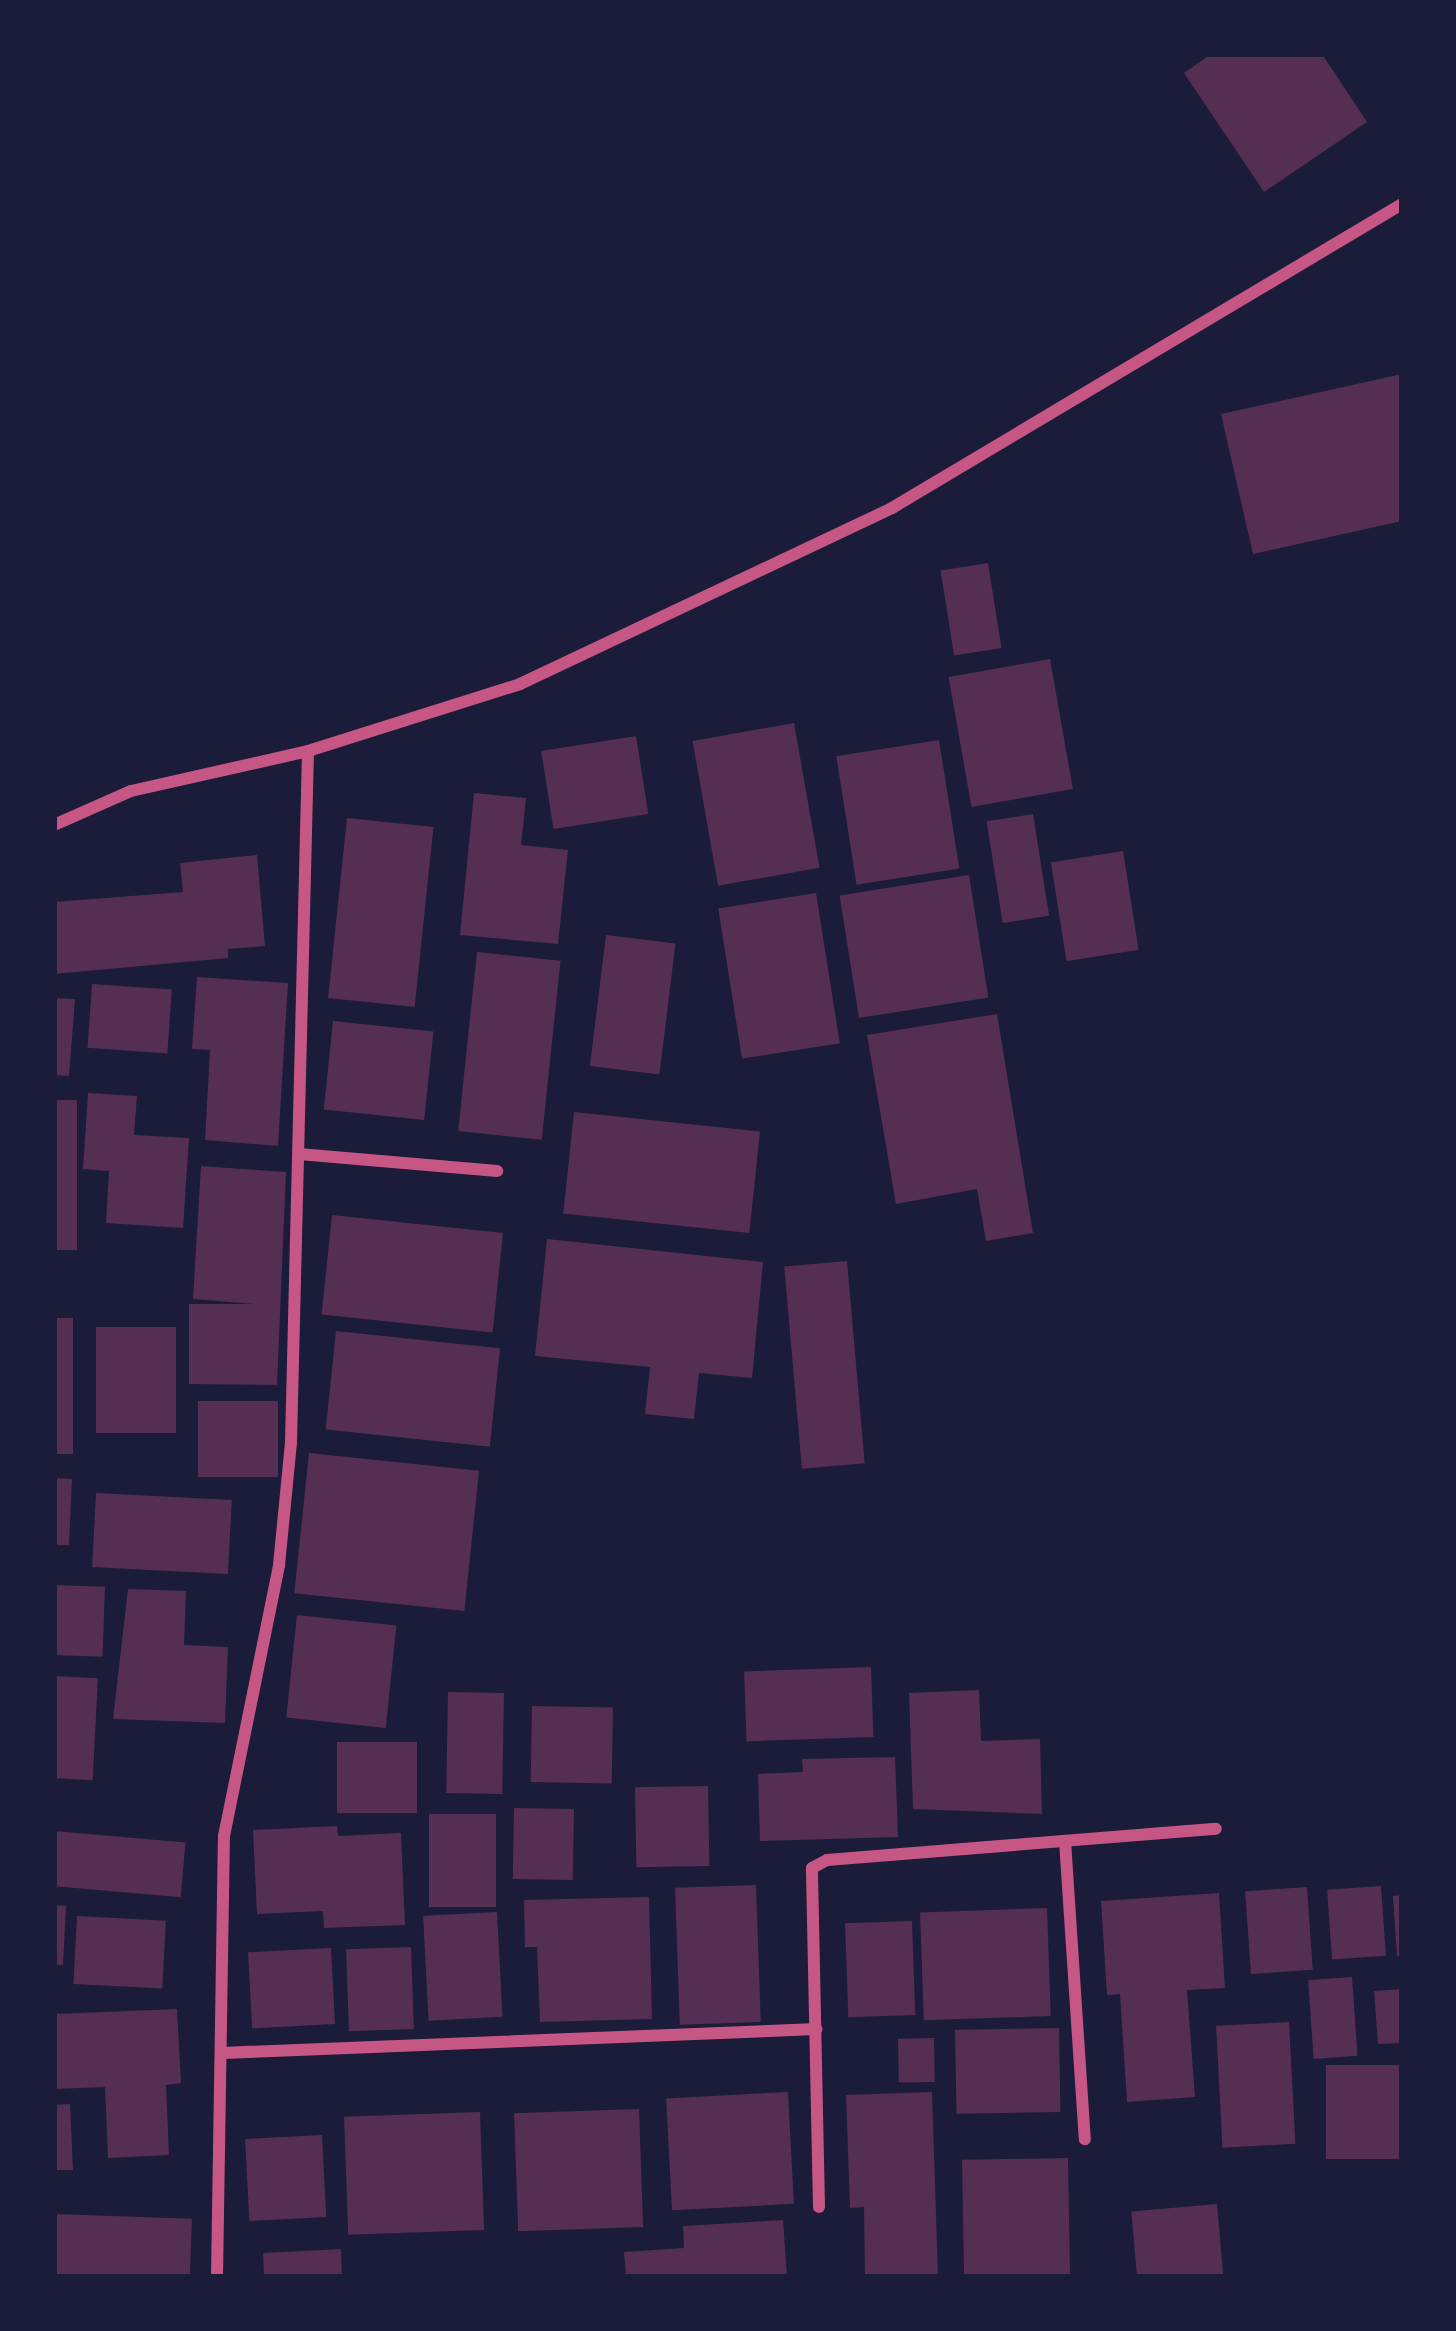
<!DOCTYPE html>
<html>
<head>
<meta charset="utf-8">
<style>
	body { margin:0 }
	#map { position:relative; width:1456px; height:2331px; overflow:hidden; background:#1b1b3a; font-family:"Source Serif 4",serif }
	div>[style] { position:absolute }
	.building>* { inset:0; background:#542f53; transform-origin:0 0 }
	.minor>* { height:12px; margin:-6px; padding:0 6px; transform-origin:6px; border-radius:6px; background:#c65784 }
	span { translate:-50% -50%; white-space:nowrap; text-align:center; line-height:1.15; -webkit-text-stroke:12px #1b1b3a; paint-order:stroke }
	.frame { position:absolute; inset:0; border:57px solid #1b1b3a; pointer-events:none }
</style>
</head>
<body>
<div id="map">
	<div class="building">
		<i style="clip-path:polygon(1211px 54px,1322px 54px,1367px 122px,1264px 192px,1184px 73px)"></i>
		<i style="clip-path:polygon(1402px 374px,1402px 521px,1253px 554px,1221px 414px)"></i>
		<i style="left:988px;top:563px;width:86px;height:48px;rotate:81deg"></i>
		<i style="left:1050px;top:659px;width:132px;height:103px;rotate:80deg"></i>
		<i style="left:794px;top:723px;width:147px;height:103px;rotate:80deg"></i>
		<i style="left:636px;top:736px;width:79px;height:96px;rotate:81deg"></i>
		<i style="left:939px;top:740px;width:130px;height:104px;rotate:81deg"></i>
		<i style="clip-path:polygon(474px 793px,526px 798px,521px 845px,568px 850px,558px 944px,460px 935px)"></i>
		<i style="left:1033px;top:814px;width:103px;height:47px;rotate:81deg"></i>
		<i style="left:347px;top:818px;width:87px;height:181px;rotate:6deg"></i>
		<i style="left:1123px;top:851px;width:100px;height:73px;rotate:81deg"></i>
		<i style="clip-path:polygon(257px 855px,265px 946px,228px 949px,228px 958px,54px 974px,54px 902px,183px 892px,180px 863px)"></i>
		<i style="left:969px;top:875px;width:124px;height:131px;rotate:81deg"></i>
		<i style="left:816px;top:893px;width:152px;height:99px;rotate:81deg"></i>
		<i style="left:606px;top:935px;width:70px;height:132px;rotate:7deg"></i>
		<i style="left:477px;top:952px;width:84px;height:180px;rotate:6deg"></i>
		<i style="clip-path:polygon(197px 977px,288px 983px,278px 1146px,205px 1140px,210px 1050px,192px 1049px)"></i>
		<i style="left:92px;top:984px;width:80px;height:64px;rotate:4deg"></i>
		<i style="clip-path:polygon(54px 998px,75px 999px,69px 1076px,54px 1075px)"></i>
		<i style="clip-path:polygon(997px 1014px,1033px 1233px,986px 1241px,977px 1189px,896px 1204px,867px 1035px)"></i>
		<i style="left:333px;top:1021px;width:101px;height:89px;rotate:6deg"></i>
		<i style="clip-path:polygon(88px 1093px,137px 1096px,134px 1135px,189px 1138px,183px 1228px,106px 1223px,109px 1171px,83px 1169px)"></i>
		<i style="left:54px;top:1100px;width:23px;height:150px"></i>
		<i style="left:574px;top:1112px;width:187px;height:102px;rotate:6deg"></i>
		<i style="clip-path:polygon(201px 1166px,286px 1172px,277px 1385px,189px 1384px,189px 1304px,254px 1304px,193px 1299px)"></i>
		<i style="left:332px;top:1215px;width:172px;height:100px;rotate:6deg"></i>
		<i style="clip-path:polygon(547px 1239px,763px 1262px,752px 1378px,699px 1373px,694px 1419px,645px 1414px,650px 1367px,535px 1356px)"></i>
		<i style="left:847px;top:1261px;width:203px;height:63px;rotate:85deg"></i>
		<i style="left:54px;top:1318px;width:19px;height:136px"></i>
		<i style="left:96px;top:1327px;width:80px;height:106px"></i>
		<i style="left:336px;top:1331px;width:165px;height:99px;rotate:6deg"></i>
		<i style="left:198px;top:1401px;width:80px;height:76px"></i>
		<i style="left:309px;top:1453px;width:171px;height:141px;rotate:6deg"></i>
		<i style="clip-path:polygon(54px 1478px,72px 1479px,69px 1545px,54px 1545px)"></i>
		<i style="left:96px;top:1493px;width:136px;height:74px;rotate:3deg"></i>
		<i style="left:54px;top:1585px;width:51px;height:70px;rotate:2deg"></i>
		<i style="clip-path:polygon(128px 1589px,186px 1591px,184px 1645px,228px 1647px,225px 1723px,113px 1719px)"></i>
		<i style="left:297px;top:1615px;width:100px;height:103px;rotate:6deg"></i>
		<i style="left:871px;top:1667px;width:70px;height:127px;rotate:88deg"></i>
		<i style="left:54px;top:1676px;width:44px;height:102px;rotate:3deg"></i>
		<i style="clip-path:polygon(979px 1690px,981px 1741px,1040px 1739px,1042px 1814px,913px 1809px,909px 1693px)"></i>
		<i style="left:448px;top:1692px;width:56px;height:101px;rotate:1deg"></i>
		<i style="left:532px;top:1706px;width:81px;height:76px;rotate:1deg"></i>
		<i style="left:337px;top:1742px;width:80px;height:71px"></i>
		<i style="clip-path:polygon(895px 1757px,898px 1837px,760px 1841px,758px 1774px,803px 1772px,802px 1759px)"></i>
		<i style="left:708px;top:1786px;width:80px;height:73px;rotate:89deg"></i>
		<i style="left:514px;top:1808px;width:60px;height:71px;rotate:1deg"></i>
		<i style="left:429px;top:1814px;width:67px;height:93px"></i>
		<i style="clip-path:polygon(337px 1826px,338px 1836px,401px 1833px,405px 1925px,324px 1928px,323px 1911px,257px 1914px,253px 1830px)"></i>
		<i style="left:54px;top:1831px;width:132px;height:55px;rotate:5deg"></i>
		<i style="left:756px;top:1885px;width:137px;height:81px;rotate:88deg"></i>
		<i style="left:1381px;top:1886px;width:70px;height:54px;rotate:86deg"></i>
		<i style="left:1307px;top:1887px;width:83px;height:62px;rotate:86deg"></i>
		<i style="clip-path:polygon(1219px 1893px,1225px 1988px,1187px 1990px,1195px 2097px,1127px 2102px,1120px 1994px,1107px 1995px,1101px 1901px)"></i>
		<i style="clip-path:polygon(1402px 1895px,1402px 1956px,1397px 1956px,1393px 1896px)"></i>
		<i style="clip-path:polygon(649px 1897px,652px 2019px,540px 2022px,537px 1947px,525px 1947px,524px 1900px)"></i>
		<i style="clip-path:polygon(54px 1905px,66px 1906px,63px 1965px,54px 1965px)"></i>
		<i style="left:1047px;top:1908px;width:108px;height:127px;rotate:88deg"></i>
		<i style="left:497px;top:1912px;width:105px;height:74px;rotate:87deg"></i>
		<i style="left:77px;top:1916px;width:89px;height:68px;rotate:3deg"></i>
		<i style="left:912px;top:1921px;width:94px;height:67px;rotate:88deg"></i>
		<i style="left:411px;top:1947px;width:82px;height:65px;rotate:88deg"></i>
		<i style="left:331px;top:1948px;width:76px;height:83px;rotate:87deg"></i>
		<i style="left:1352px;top:1977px;width:79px;height:44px;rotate:86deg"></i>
		<i style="clip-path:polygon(1402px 1989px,1402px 2043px,1378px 2044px,1374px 1991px)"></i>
		<i style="clip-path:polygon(177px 2009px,181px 2083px,166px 2085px,169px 2155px,108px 2158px,105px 2087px,54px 2089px,54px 2014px)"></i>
		<i style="left:1289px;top:2022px;width:122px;height:73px;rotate:87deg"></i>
		<i style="left:1059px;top:2028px;width:84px;height:104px;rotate:89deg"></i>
		<i style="left:934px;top:2038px;width:44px;height:36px;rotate:89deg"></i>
		<i style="left:1402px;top:2065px;width:94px;height:76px;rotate:90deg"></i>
		<i style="left:788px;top:2092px;width:112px;height:122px;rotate:87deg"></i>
		<i style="clip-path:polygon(932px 2092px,938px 2277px,865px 2277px,864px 2207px,850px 2208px,846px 2095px)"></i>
		<i style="clip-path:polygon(70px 2104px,73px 2170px,54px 2170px,54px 2105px)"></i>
		<i style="left:639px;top:2109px;width:118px;height:125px;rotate:88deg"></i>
		<i style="left:480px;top:2112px;width:118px;height:136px;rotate:88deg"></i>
		<i style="left:322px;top:2135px;width:82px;height:77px;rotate:87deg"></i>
		<i style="left:1068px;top:2158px;width:119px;height:106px;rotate:89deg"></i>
		<i style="left:1217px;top:2204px;width:73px;height:86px;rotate:85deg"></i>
		<i style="left:54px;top:2214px;width:138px;height:63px;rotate:2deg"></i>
		<i style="clip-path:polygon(783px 2220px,787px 2277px,626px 2277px,624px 2252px,684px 2248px,683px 2226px)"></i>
		<i style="clip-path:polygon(341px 2249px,342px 2277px,264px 2277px,263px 2253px)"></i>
	</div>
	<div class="minor">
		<i style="left:54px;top:825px;width:84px;rotate:-23.8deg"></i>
		<i style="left:131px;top:791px;width:181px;rotate:-12.7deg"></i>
		<i style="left:299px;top:1154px;width:199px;rotate:4.9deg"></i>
		<i style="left:1065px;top:1841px;width:299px;rotate:86.2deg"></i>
		<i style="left:222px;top:2053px;width:595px;rotate:-2.31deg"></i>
		<i style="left:819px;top:2207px;width:339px;rotate:-91.2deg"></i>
		<i style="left:812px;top:1868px;width:17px;rotate:-28deg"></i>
		<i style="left:827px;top:1860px;width:390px;rotate:-4.6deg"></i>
		<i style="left:217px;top:2277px;width:441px;rotate:-89.1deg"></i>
		<i style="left:224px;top:1836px;width:277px;rotate:-78.5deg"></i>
		<i style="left:279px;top:1565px;width:124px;rotate:-84.4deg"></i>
		<i style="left:291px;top:1442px;width:691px;rotate:-88.59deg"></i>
		<i style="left:308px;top:751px;width:222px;rotate:-17.5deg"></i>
		<i style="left:520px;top:684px;width:412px;rotate:-25.3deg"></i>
		<i style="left:892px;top:508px;width:594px;rotate:-30.8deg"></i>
	</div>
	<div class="frame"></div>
</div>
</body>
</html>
